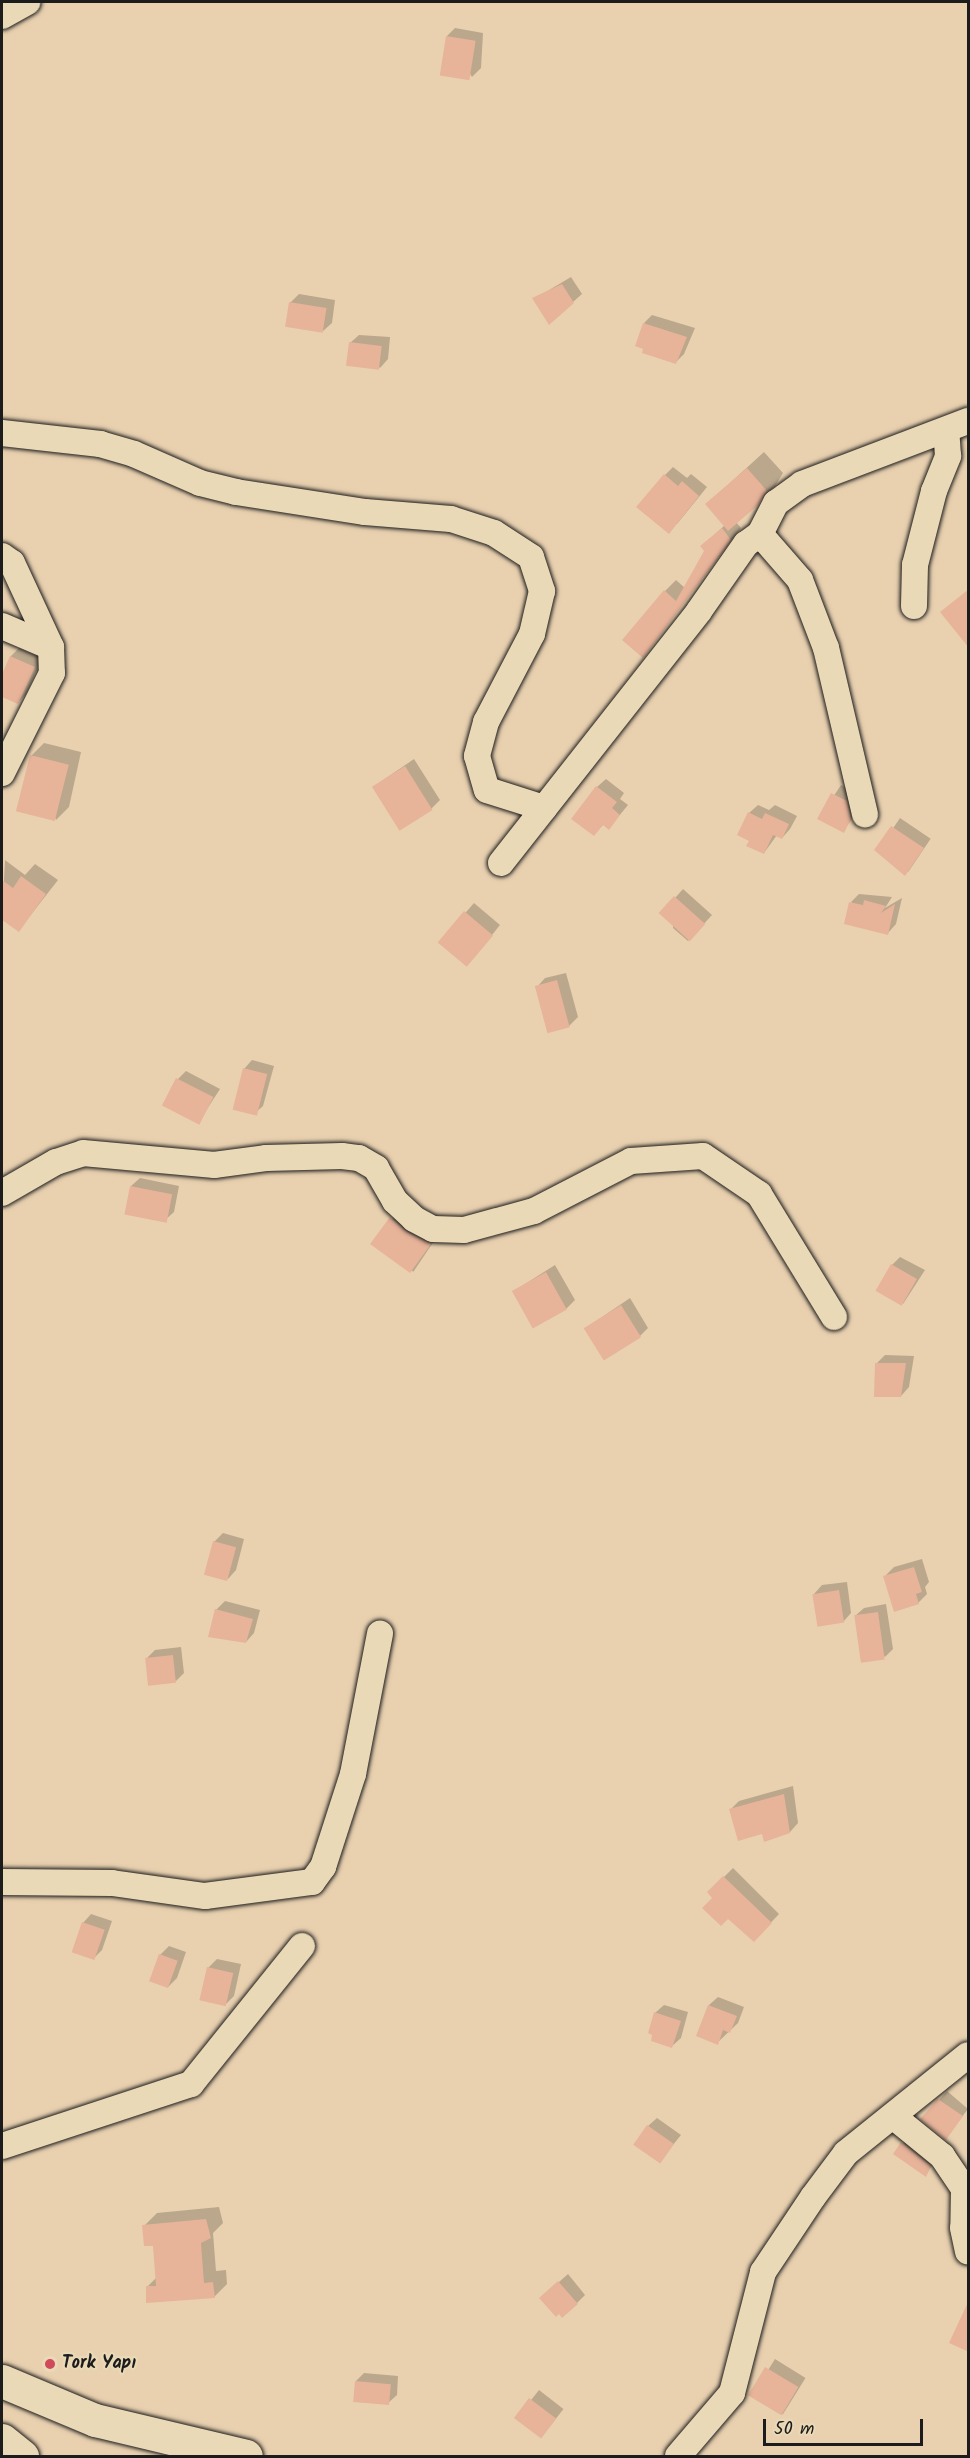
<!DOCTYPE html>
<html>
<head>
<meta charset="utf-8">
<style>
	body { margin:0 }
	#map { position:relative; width:970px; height:2458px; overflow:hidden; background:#e9d1b0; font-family:Kalam,sans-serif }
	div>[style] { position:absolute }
	.shadow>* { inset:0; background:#0003; transform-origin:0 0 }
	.building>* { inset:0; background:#e7b399; transform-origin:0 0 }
	.roads { filter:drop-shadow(0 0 2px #1c1c1c) drop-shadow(0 0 2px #1c1c1c) }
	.street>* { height:26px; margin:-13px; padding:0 13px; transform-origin:13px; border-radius:13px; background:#ead9b6 }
	.secondary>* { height:33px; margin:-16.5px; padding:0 16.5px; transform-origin:16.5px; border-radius:16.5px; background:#ead9b6 }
	.highway>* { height:33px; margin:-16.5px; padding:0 16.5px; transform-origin:16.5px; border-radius:16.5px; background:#ead9b6 }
	.dots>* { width:16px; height:16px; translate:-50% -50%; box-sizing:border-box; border:3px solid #ead9b6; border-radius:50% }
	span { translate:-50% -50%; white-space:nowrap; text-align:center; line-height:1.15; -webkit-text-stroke:4.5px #ead9b6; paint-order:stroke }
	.poi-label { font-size:18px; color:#1c1c1c; font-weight:700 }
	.left { translate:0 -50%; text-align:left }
	.frame { position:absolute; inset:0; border:3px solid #1c1c1c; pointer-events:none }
	.scale { position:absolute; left:763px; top:2419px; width:160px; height:27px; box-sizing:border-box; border:3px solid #1c1c1c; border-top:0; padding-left:8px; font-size:18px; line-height:21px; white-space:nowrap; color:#1c1c1c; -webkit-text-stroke:4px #ead9b6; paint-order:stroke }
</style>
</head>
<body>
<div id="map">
	<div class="shadow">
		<i style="clip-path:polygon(455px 28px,483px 33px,481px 68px,472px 77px,447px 36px)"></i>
		<i style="clip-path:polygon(571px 277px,582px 294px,573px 302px,534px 299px)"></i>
		<i style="clip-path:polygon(299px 294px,335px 300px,332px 323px,323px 331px,290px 303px)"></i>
		<i style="clip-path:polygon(652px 315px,695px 328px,684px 354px,675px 363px,644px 323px)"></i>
		<i style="clip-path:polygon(359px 335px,390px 337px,388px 359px,380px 368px,350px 343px)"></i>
		<i style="clip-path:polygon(764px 452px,783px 473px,775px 486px,736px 522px,741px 528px,643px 655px,665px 591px,676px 580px,685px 588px,706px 551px,702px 546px,725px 525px,707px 504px)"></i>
		<i style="clip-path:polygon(673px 467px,687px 478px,691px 474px,707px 487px,677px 524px,665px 475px)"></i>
		<i style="clip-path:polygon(19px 648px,42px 658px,26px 694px,18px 703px,2px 695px,2px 678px,11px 656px)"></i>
		<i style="clip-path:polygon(44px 743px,81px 752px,69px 807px,56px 820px,31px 756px)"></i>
		<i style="clip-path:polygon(414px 759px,440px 800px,431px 809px,373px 787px)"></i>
		<i style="clip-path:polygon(606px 779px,624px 793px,620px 799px,628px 805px,609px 828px,604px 824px,594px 834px,597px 787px)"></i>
		<i style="clip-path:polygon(841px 785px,855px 793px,859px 809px,843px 831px,819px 818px)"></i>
		<i style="clip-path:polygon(758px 805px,769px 810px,775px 805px,797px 816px,790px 829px,782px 838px,777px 835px,764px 853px,751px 840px,749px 813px)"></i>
		<i style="left:900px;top:818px;width:37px;height:40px;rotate:34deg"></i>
		<i style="clip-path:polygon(5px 860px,25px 875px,35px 864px,58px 880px,19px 930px,2px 918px)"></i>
		<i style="clip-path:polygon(683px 889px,712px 915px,688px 941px,673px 928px,675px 898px)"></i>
		<i style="clip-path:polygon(859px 894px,892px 897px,885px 908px,902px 898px,896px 924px,888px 933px,851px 902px)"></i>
		<i style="clip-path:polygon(474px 903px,500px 925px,475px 956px,440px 942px)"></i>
		<i style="clip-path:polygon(566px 973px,578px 1017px,569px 1026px,537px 987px,545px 978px)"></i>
		<i style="clip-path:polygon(252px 1060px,274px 1066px,263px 1106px,254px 1114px,244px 1069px)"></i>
		<i style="clip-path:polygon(186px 1071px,220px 1089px,198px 1123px,178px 1079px)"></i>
		<i style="clip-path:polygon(140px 1178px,179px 1186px,174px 1212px,165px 1220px,131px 1186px)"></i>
		<i style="left:399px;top:1209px;width:47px;height:44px;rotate:34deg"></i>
		<i style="clip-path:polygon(900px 1257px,925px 1270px,903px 1304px,892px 1265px)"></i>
		<i style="clip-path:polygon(555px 1265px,575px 1300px,566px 1309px,514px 1291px)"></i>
		<i style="clip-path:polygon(630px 1298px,648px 1328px,640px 1336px,586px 1328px)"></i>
		<i style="clip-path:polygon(885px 1355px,914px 1356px,909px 1387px,901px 1396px,876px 1364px)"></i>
		<i style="clip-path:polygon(223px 1533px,244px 1539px,236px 1570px,228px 1579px,214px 1542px)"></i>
		<i style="clip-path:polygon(922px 1559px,929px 1582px,925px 1587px,927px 1594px,918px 1603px,885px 1576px,894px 1567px)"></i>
		<i style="clip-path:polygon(847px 1582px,851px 1613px,843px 1622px,814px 1594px,822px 1585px)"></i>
		<i style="clip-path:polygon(225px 1601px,260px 1610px,254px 1633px,246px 1642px,209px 1636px,216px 1610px)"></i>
		<i style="clip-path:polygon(886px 1604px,893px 1649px,885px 1657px,855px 1616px,864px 1608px)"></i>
		<i style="clip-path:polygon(181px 1647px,184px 1673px,176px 1681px,147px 1658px,155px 1650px)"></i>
		<i style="clip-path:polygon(793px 1786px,798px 1823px,790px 1832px,764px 1833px,731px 1809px,739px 1801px)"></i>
		<i style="clip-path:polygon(733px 1868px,779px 1914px,762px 1932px,709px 1892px)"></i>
		<i style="clip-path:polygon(91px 1914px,112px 1921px,102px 1950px,94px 1958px,83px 1923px)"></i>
		<i style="clip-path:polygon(169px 1946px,186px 1952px,177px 1978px,168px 1987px,160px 1955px)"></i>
		<i style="clip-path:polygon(217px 1959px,241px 1964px,234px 1996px,226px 2004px,208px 1968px)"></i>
		<i style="clip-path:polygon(718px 1997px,744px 2007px,738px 2023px,717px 2043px,709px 2005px)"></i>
		<i style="clip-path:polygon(664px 2005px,688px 2012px,681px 2038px,672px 2046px,654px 2034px,655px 2013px)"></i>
		<i style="clip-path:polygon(947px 2091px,968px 2109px,946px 2138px,939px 2100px)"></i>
		<i style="clip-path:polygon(657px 2118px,681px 2135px,659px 2162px,648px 2126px)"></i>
		<i style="clip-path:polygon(911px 2135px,938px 2157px,925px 2175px,903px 2143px)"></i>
		<i style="clip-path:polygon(219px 2207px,223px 2223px,213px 2233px,216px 2271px,226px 2270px,227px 2284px,214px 2297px,147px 2287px,157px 2277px,155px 2244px,144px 2226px,157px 2213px)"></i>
		<i style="clip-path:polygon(568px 2274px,585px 2295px,577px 2303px,550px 2290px)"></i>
		<i style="left:775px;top:2359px;width:36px;height:43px;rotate:32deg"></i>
		<i style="clip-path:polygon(364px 2373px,398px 2376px,397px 2395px,388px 2403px,356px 2381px)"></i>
		<i style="left:539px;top:2390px;width:31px;height:36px;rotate:38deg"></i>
	</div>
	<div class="building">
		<i style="left:446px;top:36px;width:30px;height:40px;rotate:9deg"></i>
		<i style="clip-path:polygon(562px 284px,574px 303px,549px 325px,532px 298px)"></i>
		<i style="left:289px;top:302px;width:38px;height:25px;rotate:9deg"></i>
		<i style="clip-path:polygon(643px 323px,687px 337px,676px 364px,642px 353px,643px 349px,635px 346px)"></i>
		<i style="left:349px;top:342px;width:33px;height:24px;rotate:7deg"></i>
		<i style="clip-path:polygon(747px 468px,767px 491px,758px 505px,728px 531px,705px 504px)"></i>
		<i style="clip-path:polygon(664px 474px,678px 486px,682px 481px,699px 496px,669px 534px,636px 507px)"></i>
		<i style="clip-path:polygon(722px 528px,731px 540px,643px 658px,622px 640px,664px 590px,676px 601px,704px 551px,700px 546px)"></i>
		<i style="clip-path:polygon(969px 589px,969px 648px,940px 612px)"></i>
		<i style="clip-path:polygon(10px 656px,35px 667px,18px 704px,2px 697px,2px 674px)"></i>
		<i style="left:30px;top:755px;width:40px;height:58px;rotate:14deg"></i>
		<i style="left:405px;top:766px;width:52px;height:39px;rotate:58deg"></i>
		<i style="clip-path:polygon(596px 786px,617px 802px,612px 808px,620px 815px,609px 830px,603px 825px,594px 836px,571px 819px)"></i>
		<i style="clip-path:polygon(831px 793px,847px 801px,851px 819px,844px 833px,817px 819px)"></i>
		<i style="clip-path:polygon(748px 812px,762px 819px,765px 813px,789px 824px,782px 839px,773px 835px,764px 854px,746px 846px,749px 841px,737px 835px)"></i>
		<i style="clip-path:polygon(891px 826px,924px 848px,905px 876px,874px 850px)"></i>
		<i style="clip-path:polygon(21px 876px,46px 894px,19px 932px,2px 920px,2px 880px,13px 888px)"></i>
		<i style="left:674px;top:896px;width:42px;height:23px;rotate:42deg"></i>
		<i style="clip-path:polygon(864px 900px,886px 906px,881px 913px,895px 904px,888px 935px,844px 924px,849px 902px,863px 905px)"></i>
		<i style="left:464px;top:911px;width:38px;height:41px;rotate:40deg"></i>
		<i style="left:557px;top:980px;width:49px;height:23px;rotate:75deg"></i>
		<i style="left:243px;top:1068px;width:25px;height:43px;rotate:14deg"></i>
		<i style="left:176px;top:1078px;width:42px;height:31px;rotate:27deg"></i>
		<i style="left:130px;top:1186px;width:43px;height:29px;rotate:11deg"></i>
		<i style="clip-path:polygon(390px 1217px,407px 1232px,431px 1244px,410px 1273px,370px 1244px)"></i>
		<i style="left:891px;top:1264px;width:30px;height:31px;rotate:30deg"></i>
		<i style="left:546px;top:1272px;width:43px;height:39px;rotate:61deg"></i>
		<i style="left:621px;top:1305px;width:38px;height:44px;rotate:58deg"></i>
		<i style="clip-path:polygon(875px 1363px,906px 1363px,901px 1397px,874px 1397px)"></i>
		<i style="left:213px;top:1541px;width:24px;height:35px;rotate:15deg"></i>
		<i style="clip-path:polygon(914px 1567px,922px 1592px,916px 1594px,919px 1604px,894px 1612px,883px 1576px)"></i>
		<i style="left:839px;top:1590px;width:33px;height:27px;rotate:81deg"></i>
		<i style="clip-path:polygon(215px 1609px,253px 1619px,246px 1643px,208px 1637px)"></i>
		<i style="left:878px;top:1612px;width:48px;height:24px;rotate:82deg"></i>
		<i style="left:173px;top:1655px;width:28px;height:28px;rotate:84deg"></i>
		<i style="clip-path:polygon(784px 1794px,790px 1833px,764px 1842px,762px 1834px,738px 1841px,729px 1809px)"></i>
		<i style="clip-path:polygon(723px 1876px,772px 1923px,754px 1942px,728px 1919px,721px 1926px,702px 1908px,712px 1898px,707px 1892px)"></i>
		<i style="left:82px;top:1922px;width:24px;height:32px;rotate:19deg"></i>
		<i style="left:159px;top:1954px;width:20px;height:29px;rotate:20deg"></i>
		<i style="left:207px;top:1967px;width:27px;height:34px;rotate:13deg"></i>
		<i style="clip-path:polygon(708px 2005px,737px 2016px,730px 2033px,723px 2030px,718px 2045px,696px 2036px)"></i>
		<i style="clip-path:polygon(654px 2012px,681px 2021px,672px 2048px,651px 2041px,652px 2035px,648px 2033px)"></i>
		<i style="clip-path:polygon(938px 2099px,963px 2116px,946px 2140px,920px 2119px)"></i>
		<i style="left:647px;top:2125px;width:33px;height:24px;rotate:35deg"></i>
		<i style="clip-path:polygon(901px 2142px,931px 2166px,926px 2177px,893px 2154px)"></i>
		<i style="clip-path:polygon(206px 2219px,211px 2238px,201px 2243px,204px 2283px,213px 2282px,215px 2298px,146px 2303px,146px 2286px,156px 2286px,153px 2246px,144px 2246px,142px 2225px)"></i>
		<i style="clip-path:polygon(558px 2281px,578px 2304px,562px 2318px,559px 2314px,556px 2317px,539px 2298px)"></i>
		<i style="clip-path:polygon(969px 2300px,969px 2352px,949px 2343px)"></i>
		<i style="left:765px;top:2367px;width:39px;height:33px;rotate:31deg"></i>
		<i style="left:355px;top:2381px;width:36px;height:21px;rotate:5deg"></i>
		<i style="left:529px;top:2398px;width:34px;height:25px;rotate:37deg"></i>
	</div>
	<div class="roads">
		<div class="street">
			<i style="left:2px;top:16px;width:29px;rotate:-29deg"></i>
			<i style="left:2px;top:433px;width:99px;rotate:6.4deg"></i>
			<i style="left:100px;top:444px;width:35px;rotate:16deg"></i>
			<i style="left:134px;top:454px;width:72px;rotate:23.7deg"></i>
			<i style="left:200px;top:483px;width:37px;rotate:14deg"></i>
			<i style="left:236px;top:492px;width:131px;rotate:8.8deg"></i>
			<i style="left:365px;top:512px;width:86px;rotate:4.7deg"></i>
			<i style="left:451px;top:519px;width:45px;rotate:18deg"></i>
			<i style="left:494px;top:533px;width:44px;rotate:33deg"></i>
			<i style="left:531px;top:557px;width:36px;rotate:72deg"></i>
			<i style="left:542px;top:591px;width:44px;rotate:103.1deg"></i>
			<i style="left:532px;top:634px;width:99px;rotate:117.6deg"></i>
			<i style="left:486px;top:722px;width:35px;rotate:105deg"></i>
			<i style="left:477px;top:756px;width:35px;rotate:74deg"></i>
			<i style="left:487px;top:790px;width:60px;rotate:17.5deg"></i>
			<i style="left:760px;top:534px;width:61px;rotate:49deg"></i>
			<i style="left:800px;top:580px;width:73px;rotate:69.1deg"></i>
			<i style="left:826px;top:648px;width:171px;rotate:76.8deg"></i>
			<i style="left:2px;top:556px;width:12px;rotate:35deg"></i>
			<i style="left:12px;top:563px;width:93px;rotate:65.1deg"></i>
			<i style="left:51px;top:647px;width:26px;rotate:88deg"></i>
			<i style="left:52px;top:673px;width:112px;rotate:116.6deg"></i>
			<i style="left:914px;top:606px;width:41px;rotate:-88.6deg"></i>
			<i style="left:915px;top:565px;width:76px;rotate:-75.6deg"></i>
			<i style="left:934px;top:491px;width:38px;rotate:-68deg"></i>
			<i style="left:948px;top:456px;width:26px;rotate:-94deg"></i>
			<i style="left:2px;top:626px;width:53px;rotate:23.2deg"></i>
			<i style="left:501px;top:863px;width:320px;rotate:-51.8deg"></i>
			<i style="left:699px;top:611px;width:82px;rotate:-55deg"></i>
			<i style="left:746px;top:544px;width:17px;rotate:-36deg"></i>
			<i style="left:760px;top:534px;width:35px;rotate:-63deg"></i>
			<i style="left:776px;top:503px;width:32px;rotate:-36deg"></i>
			<i style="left:802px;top:484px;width:178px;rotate:-20.8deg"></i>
			<i style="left:2px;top:1193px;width:62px;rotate:-29.9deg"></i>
			<i style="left:56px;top:1162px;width:28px;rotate:-18deg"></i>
			<i style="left:83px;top:1153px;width:132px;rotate:5.2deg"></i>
			<i style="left:214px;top:1165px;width:52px;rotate:-7.7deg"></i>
			<i style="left:266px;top:1158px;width:76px;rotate:-1.5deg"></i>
			<i style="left:342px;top:1156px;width:17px;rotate:7deg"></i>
			<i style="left:359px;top:1158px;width:20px;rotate:30deg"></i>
			<i style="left:376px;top:1168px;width:38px;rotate:60deg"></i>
			<i style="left:395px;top:1201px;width:26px;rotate:43deg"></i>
			<i style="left:414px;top:1219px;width:21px;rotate:28deg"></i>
			<i style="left:433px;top:1229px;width:31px;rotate:2deg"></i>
			<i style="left:464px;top:1230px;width:73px;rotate:-15.2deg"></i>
			<i style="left:534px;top:1211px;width:109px;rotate:-27.3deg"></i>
			<i style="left:631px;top:1161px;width:72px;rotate:-4deg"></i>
			<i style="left:703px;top:1156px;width:68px;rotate:34.2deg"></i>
			<i style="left:759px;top:1194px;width:144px;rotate:58.6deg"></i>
			<i style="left:2px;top:1882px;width:110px;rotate:0.5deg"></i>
			<i style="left:112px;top:1883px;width:94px;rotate:8deg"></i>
			<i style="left:205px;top:1896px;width:108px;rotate:-7.5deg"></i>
			<i style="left:312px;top:1882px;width:19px;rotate:-54deg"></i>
			<i style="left:323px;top:1867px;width:98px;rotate:-72.1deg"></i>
			<i style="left:353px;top:1774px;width:143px;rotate:-79.1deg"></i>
			<i style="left:894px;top:2117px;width:62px;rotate:39.1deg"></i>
			<i style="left:942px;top:2156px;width:40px;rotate:56deg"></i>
			<i style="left:964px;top:2189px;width:39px;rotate:91deg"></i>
			<i style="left:963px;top:2228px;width:24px;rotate:78deg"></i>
			<i style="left:2px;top:2146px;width:199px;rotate:-18.2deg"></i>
			<i style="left:191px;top:2084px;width:177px;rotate:-51.2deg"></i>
			<i style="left:678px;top:2456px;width:83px;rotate:-49.4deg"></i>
			<i style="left:732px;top:2393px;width:125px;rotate:-75.6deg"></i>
			<i style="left:763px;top:2272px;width:90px;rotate:-56.3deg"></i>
			<i style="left:813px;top:2197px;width:55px;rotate:-53.1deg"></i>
			<i style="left:846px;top:2153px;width:156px;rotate:-38.8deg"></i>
		</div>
		<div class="secondary">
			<i style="left:2px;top:2381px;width:101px;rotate:22.8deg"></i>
			<i style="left:95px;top:2420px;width:155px;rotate:13.4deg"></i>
		</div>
		<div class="highway">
			<i style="left:2px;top:2440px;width:26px;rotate:39deg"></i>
		</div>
	</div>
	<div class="dots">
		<i style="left:50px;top:2364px;background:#d1495b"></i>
	</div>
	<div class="poi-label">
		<span class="left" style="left:62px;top:2364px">Tork Yapı</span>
	</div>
	<div class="frame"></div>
	<div class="scale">50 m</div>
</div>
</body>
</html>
